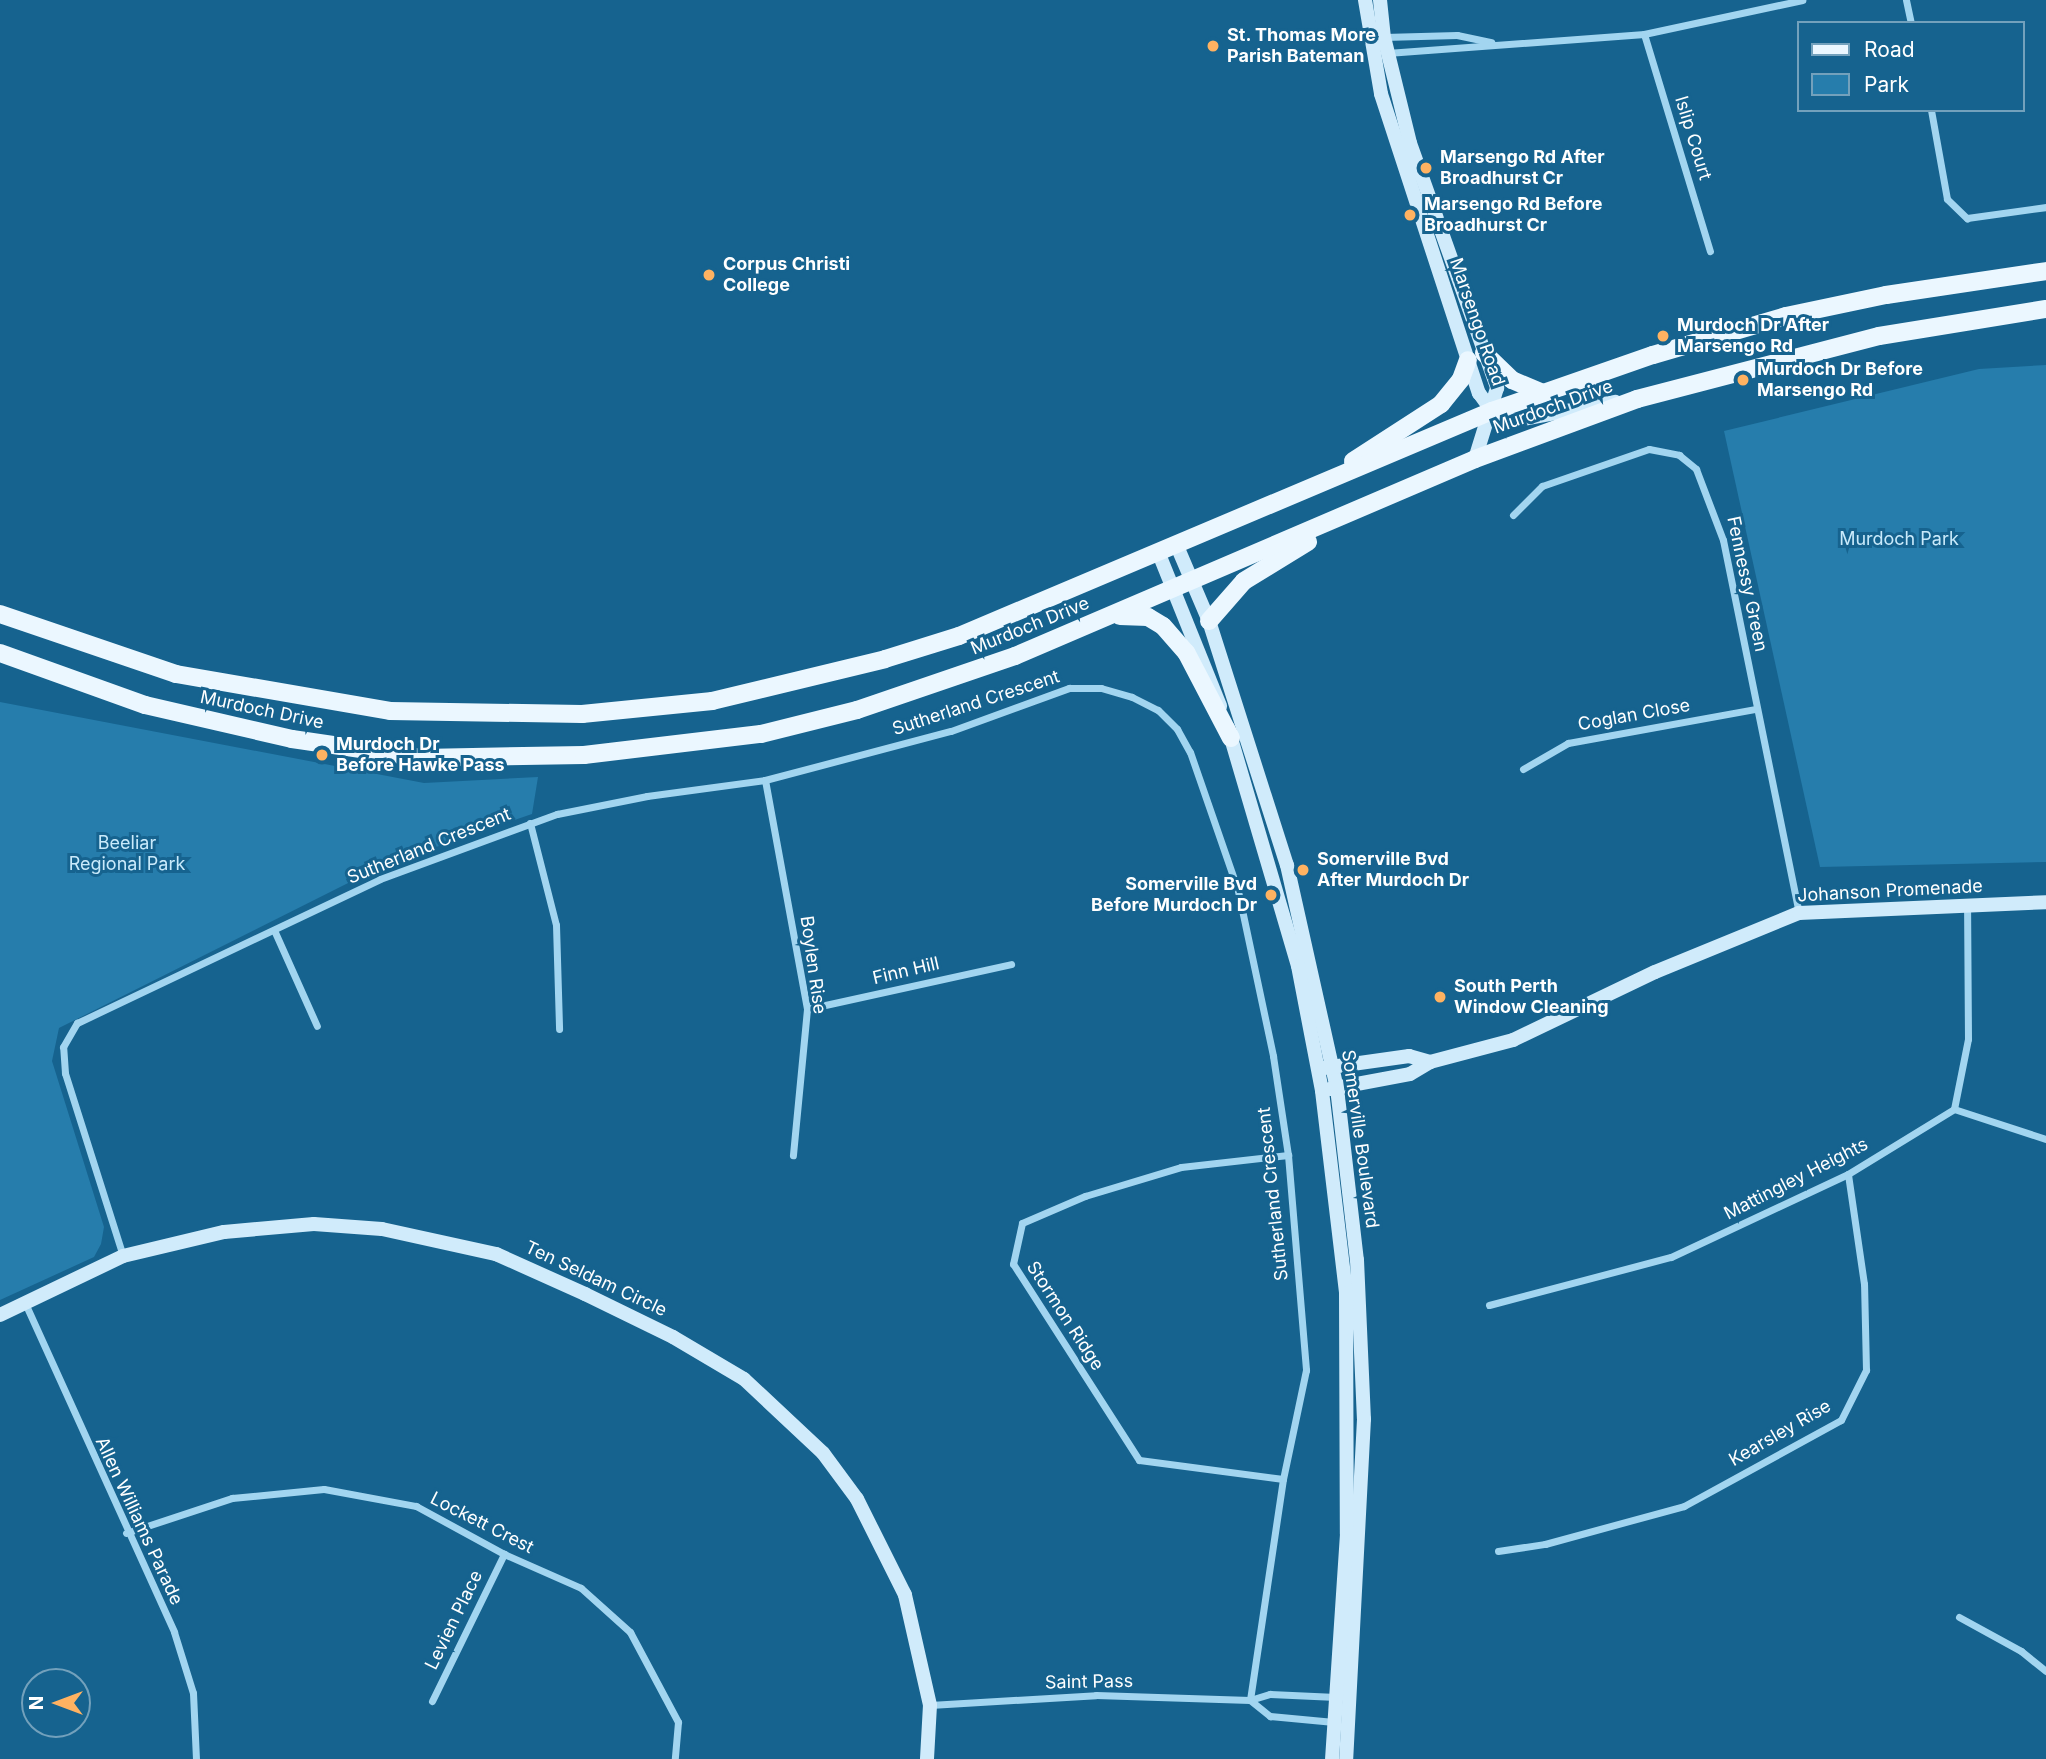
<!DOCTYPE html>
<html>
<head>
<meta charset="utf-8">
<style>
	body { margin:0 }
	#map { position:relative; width:2046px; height:1759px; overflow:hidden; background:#16638f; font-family:Inter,sans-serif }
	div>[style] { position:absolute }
	.green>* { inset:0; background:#267dac }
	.street>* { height:7px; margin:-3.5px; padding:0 3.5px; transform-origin:3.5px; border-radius:3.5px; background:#a2d5f0 }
	.secondary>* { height:14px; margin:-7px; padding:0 7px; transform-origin:7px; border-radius:7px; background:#d0ebfb }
	.primary>* { height:18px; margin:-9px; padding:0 9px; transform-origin:9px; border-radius:9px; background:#ebf7ff }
	.dots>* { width:19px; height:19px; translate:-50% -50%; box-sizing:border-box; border:4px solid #16638f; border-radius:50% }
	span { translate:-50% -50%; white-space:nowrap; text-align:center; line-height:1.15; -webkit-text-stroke:6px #16638f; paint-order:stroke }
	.poi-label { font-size:18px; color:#fff; font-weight:700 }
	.left { translate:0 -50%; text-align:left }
	.right { translate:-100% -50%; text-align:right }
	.street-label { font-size:18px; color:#fff }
	.park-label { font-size:18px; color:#c9eafb }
	.legend { position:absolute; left:1797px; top:21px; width:228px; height:91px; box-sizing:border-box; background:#16638f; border:2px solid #73a1bc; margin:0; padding:9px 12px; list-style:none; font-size:21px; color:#fff }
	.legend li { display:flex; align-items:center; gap:14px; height:35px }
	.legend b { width:35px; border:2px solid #73a1bc }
	.north { position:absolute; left:21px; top:1668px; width:70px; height:70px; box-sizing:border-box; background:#16638f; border:2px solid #73a1bc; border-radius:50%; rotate:270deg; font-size:19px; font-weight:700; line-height:28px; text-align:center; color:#fff }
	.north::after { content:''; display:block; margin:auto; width:24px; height:32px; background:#ffb261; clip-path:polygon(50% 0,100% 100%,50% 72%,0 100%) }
</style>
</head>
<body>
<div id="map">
	<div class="green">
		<i style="clip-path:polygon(2046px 365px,2046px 862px,1820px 867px,1724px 431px,1979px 369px)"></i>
		<i style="clip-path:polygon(0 702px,424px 783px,538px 777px,532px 814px,384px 865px,59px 1028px,52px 1061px,104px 1227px,101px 1244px,94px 1257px,0 1300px)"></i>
	</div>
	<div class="street">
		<i style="left:1906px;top:0;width:24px;rotate:78deg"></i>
		<i style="left:1644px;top:34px;width:227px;rotate:73.1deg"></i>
		<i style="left:1384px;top:37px;width:73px;rotate:-1.6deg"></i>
		<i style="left:1457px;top:35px;width:35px;rotate:12deg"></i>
		<i style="left:1387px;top:53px;width:258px;rotate:-4.2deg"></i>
		<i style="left:1644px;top:34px;width:162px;rotate:-12.1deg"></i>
		<i style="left:1931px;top:110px;width:90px;rotate:79.8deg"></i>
		<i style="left:1947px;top:199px;width:28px;rotate:44deg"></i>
		<i style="left:1967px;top:218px;width:80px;rotate:-7.9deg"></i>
		<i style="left:1513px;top:515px;width:41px;rotate:-45deg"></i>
		<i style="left:1542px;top:486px;width:113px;rotate:-19.1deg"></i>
		<i style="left:1649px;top:449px;width:31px;rotate:11deg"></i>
		<i style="left:1679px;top:455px;width:22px;rotate:39deg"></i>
		<i style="left:1696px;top:469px;width:76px;rotate:69.2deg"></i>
		<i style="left:1723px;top:540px;width:381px;rotate:78.5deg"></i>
		<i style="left:1523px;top:769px;width:52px;rotate:-30deg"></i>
		<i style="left:1568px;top:743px;width:191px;rotate:-10.3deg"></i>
		<i style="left:765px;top:780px;width:233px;rotate:79.6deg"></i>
		<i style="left:807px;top:1009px;width:147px;rotate:95.5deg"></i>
		<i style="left:530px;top:823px;width:105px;rotate:75.7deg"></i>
		<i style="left:556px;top:925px;width:104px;rotate:88.3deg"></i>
		<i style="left:274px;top:930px;width:105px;rotate:65.9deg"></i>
		<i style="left:807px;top:1009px;width:209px;rotate:-12.4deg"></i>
		<i style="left:1954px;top:1109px;width:97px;rotate:18.1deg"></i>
		<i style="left:123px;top:1256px;width:192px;rotate:-107.6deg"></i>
		<i style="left:65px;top:1073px;width:26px;rotate:-94deg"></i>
		<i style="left:63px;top:1047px;width:28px;rotate:-60deg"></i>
		<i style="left:77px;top:1023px;width:335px;rotate:-25.4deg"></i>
		<i style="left:380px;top:879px;width:189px;rotate:-20.2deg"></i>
		<i style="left:557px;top:814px;width:92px;rotate:-11.3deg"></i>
		<i style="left:647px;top:796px;width:119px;rotate:-7.7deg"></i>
		<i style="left:765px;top:780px;width:192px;rotate:-14.8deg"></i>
		<i style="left:951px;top:731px;width:126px;rotate:-20deg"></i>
		<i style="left:1069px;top:688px;width:32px"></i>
		<i style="left:1101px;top:688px;width:32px;rotate:16deg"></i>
		<i style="left:1132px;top:697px;width:29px;rotate:27deg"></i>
		<i style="left:1158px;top:710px;width:27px;rotate:45deg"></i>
		<i style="left:1177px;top:729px;width:26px;rotate:61deg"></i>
		<i style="left:1190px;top:752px;width:147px;rotate:70.9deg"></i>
		<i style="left:1238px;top:891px;width:169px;rotate:78deg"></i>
		<i style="left:1273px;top:1056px;width:100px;rotate:81.4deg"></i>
		<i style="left:1288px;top:1155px;width:216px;rotate:85.2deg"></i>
		<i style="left:1306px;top:1370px;width:111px;rotate:101.9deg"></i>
		<i style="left:1283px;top:1479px;width:223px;rotate:98.5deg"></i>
		<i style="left:25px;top:1303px;width:361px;rotate:65.6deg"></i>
		<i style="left:174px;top:1632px;width:64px;rotate:72.7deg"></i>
		<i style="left:193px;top:1693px;width:66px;rotate:87.4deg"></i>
		<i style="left:1489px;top:1305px;width:188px;rotate:-14.8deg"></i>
		<i style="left:1671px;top:1257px;width:195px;rotate:-25.1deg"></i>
		<i style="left:1848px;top:1174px;width:124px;rotate:-31.5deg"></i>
		<i style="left:1954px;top:1109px;width:71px;rotate:-78.7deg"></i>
		<i style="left:1968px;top:1039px;width:133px;rotate:-90.4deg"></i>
		<i style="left:1283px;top:1479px;width:145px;rotate:-172.5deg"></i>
		<i style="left:1139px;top:1460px;width:233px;rotate:-122.7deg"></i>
		<i style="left:1013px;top:1264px;width:42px;rotate:-77.6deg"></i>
		<i style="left:1022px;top:1223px;width:69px;rotate:-23.2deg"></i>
		<i style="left:1085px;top:1196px;width:100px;rotate:-16.8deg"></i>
		<i style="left:1181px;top:1167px;width:108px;rotate:-6.4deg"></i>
		<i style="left:126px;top:1533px;width:112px;rotate:-18.3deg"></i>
		<i style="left:232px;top:1498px;width:92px;rotate:-5.6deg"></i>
		<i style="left:324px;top:1489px;width:94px;rotate:10.5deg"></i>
		<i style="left:416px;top:1506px;width:100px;rotate:28.6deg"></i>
		<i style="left:504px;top:1554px;width:84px;rotate:23.8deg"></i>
		<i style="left:581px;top:1588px;width:66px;rotate:41.9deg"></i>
		<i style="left:630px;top:1632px;width:102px;rotate:61.9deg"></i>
		<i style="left:678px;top:1722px;width:37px;rotate:95deg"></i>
		<i style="left:1498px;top:1551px;width:48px;rotate:-8.5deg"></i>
		<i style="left:1545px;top:1544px;width:144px;rotate:-15.3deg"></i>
		<i style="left:1684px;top:1506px;width:179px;rotate:-28.7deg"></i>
		<i style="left:1841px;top:1420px;width:56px;rotate:-63.4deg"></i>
		<i style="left:1866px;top:1370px;width:86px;rotate:-91.3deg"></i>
		<i style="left:1864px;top:1284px;width:111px;rotate:-98.3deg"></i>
		<i style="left:1959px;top:1617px;width:71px;rotate:28.7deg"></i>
		<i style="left:2021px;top:1651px;width:32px;rotate:39deg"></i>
		<i style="left:1250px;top:1700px;width:26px;rotate:39deg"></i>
		<i style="left:1270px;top:1716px;width:64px;rotate:5.4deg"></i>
		<i style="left:432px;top:1701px;width:164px;rotate:-63.9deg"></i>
		<i style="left:930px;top:1705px;width:166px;rotate:-3.4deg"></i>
		<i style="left:1096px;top:1695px;width:154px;rotate:1.9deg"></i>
		<i style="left:1250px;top:1700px;width:21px;rotate:-17deg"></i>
		<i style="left:1270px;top:1694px;width:66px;rotate:2.6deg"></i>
	</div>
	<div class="secondary">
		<i style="left:1365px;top:0;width:95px;rotate:80.3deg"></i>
		<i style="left:1381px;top:94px;width:315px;rotate:71.9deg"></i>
		<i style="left:1479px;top:393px;width:22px;rotate:54deg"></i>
		<i style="left:1492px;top:411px;width:23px;rotate:25deg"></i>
		<i style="left:1513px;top:421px;width:104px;rotate:-10.6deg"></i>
		<i style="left:1380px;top:0;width:37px;rotate:84deg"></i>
		<i style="left:1384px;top:37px;width:109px;rotate:76.2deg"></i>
		<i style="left:1410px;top:143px;width:260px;rotate:70.4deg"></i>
		<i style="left:1497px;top:388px;width:74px;rotate:107.2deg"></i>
		<i style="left:1177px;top:546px;width:82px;rotate:66.9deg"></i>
		<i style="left:1209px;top:621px;width:256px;rotate:72.3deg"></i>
		<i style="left:1287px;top:865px;width:229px;rotate:77.4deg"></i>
		<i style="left:1337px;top:1088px;width:173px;rotate:83.4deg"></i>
		<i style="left:1357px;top:1260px;width:159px;rotate:87.5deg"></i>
		<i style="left:1364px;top:1419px;width:340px;rotate:93deg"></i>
		<i style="left:1159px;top:554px;width:164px;rotate:68.1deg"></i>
		<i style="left:1228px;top:728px;width:248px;rotate:73.6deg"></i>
		<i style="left:1298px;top:966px;width:127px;rotate:79.1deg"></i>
		<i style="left:1322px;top:1091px;width:203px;rotate:83.2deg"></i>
		<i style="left:1346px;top:1293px;width:241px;rotate:89.8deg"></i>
		<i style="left:1347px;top:1534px;width:225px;rotate:93.8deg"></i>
		<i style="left:1324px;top:1068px;width:86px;rotate:-8deg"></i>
		<i style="left:1409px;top:1056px;width:22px;rotate:16deg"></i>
		<i style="left:1330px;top:1089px;width:81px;rotate:-10.6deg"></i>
		<i style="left:1410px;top:1074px;width:23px;rotate:-31deg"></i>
		<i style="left:1430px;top:1062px;width:86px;rotate:-14.8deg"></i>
		<i style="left:1513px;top:1040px;width:157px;rotate:-25.6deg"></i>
		<i style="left:1655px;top:972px;width:156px;rotate:-22.3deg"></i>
		<i style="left:1799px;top:913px;width:247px;rotate:-2.5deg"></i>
		<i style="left:0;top:1315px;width:136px;rotate:-25.6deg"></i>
		<i style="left:123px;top:1256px;width:104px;rotate:-13.4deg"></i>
		<i style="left:224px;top:1232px;width:90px;rotate:-5.1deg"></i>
		<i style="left:314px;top:1224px;width:68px;rotate:4.2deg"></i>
		<i style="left:382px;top:1229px;width:117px;rotate:12.4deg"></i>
		<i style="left:496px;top:1254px;width:98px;rotate:24.2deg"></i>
		<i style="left:585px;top:1294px;width:98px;rotate:26deg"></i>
		<i style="left:673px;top:1337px;width:82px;rotate:30.6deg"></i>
		<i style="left:744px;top:1379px;width:108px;rotate:43.1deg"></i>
		<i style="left:823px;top:1453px;width:57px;rotate:53.5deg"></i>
		<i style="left:857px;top:1499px;width:107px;rotate:63.4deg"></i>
		<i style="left:905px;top:1595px;width:113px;rotate:77.2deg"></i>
		<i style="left:930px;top:1705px;width:54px;rotate:93.2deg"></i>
	</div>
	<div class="primary">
		<i style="left:1484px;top:353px;width:39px;rotate:44deg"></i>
		<i style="left:1512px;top:380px;width:33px;rotate:23deg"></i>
		<i style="left:1353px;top:461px;width:105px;rotate:-32.9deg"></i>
		<i style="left:1441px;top:404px;width:32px;rotate:-51deg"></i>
		<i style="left:1461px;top:379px;width:20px;rotate:-70deg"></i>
		<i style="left:0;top:614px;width:186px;rotate:18.8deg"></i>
		<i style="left:176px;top:674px;width:217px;rotate:9.8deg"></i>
		<i style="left:390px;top:711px;width:192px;rotate:0.9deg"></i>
		<i style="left:582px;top:714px;width:131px;rotate:-5.7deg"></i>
		<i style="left:712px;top:701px;width:178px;rotate:-13.6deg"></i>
		<i style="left:885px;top:659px;width:77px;rotate:-17.3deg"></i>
		<i style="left:959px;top:636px;width:579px;rotate:-22.89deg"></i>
		<i style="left:1492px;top:411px;width:170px;rotate:-19.2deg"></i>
		<i style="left:1653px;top:355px;width:139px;rotate:-16.3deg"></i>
		<i style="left:1786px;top:316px;width:102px;rotate:-11.9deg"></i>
		<i style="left:1886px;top:295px;width:162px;rotate:-8.5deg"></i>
		<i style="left:1120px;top:616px;width:28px;rotate:2deg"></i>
		<i style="left:1148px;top:617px;width:17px;rotate:31deg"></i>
		<i style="left:1163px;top:626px;width:35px;rotate:49deg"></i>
		<i style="left:1186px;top:652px;width:97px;rotate:62.4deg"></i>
		<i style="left:1209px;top:621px;width:53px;rotate:-48.8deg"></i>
		<i style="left:1244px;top:581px;width:75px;rotate:-31.4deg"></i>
		<i style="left:0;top:653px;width:154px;rotate:19.7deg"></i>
		<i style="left:145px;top:705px;width:151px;rotate:13deg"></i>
		<i style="left:292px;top:739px;width:131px;rotate:8.3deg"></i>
		<i style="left:422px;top:758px;width:162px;rotate:-1.1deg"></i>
		<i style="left:584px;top:755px;width:178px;rotate:-6.8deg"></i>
		<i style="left:761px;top:734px;width:99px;rotate:-14deg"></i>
		<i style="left:857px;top:710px;width:167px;rotate:-18.9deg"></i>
		<i style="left:1015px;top:656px;width:500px;rotate:-23.18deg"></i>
		<i style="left:1475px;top:459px;width:173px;rotate:-20.3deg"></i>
		<i style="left:1637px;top:399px;width:250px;rotate:-14.6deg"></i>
		<i style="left:1879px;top:336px;width:169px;rotate:-9.2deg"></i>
	</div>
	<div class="dots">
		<i style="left:1213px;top:46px;background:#ffb261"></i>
		<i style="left:1426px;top:168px;background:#ffb261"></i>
		<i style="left:1410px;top:215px;background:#ffb261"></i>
		<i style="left:709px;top:275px;background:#ffb261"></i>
		<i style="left:1663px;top:336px;background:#ffb261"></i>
		<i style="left:1743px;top:380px;background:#ffb261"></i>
		<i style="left:322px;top:755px;background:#ffb261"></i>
		<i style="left:1303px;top:870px;background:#ffb261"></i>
		<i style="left:1271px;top:895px;background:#ffb261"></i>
		<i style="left:1440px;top:997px;background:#ffb261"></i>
	</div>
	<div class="poi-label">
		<span class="left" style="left:1227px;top:46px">St. Thomas More<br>Parish Bateman</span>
		<span class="left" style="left:1440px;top:168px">Marsengo Rd After<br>Broadhurst Cr</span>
		<span class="left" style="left:1424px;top:215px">Marsengo Rd Before<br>Broadhurst Cr</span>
		<span class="left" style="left:723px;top:275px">Corpus Christi<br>College</span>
		<span class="left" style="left:1677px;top:336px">Murdoch Dr After<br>Marsengo Rd</span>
		<span class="left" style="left:1757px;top:380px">Murdoch Dr Before<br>Marsengo Rd</span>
		<span class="left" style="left:336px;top:755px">Murdoch Dr<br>Before Hawke Pass</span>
		<span class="left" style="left:1317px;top:870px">Somerville Bvd<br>After Murdoch Dr</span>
		<span class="right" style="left:1257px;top:895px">Somerville Bvd<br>Before Murdoch Dr</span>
		<span class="left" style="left:1454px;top:997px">South Perth<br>Window Cleaning</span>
	</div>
	<div class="street-label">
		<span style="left:1693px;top:138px;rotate:73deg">Islip Court</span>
		<span style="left:1477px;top:322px;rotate:71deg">Marsengo Road</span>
		<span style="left:1553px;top:407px;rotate:-20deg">Murdoch Drive</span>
		<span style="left:1747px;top:584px;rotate:78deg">Fennessy Green</span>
		<span style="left:1030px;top:626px;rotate:-22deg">Murdoch Drive</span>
		<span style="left:976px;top:703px;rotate:-18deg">Sutherland Crescent</span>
		<span style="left:262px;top:710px;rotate:12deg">Murdoch Drive</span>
		<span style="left:1634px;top:715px;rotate:-10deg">Coglan Close</span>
		<span style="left:429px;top:846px;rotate:-22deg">Sutherland Crescent</span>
		<span style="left:1890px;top:891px;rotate:-3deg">Johanson Promenade</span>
		<span style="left:813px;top:965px;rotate:82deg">Boylen Rise</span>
		<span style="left:906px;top:971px;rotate:-13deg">Finn Hill</span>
		<span style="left:1360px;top:1139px;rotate:82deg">Somerville Boulevard</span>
		<span style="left:1796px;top:1179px;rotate:-27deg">Mattingley Heights</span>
		<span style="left:1273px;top:1194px;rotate:-96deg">Sutherland Crescent</span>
		<span style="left:596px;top:1279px;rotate:25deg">Ten Seldam Circle</span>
		<span style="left:1065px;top:1316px;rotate:57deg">Stormon Ridge</span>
		<span style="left:1780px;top:1433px;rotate:-30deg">Kearsley Rise</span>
		<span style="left:139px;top:1521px;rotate:65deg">Allen Williams Parade</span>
		<span style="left:482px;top:1523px;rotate:27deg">Lockett Crest</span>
		<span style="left:454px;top:1620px;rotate:-64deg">Levien Place</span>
		<span style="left:1089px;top:1682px;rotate:-1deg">Saint Pass</span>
	</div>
	<div class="park-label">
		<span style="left:1899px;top:539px">Murdoch Park</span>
		<span style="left:127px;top:854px">Beeliar<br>Regional Park</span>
	</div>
	<ul class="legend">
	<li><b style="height:9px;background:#ebf7ff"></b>Road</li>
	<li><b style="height:19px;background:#267dac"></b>Park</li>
	</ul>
	<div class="north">N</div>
</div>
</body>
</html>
